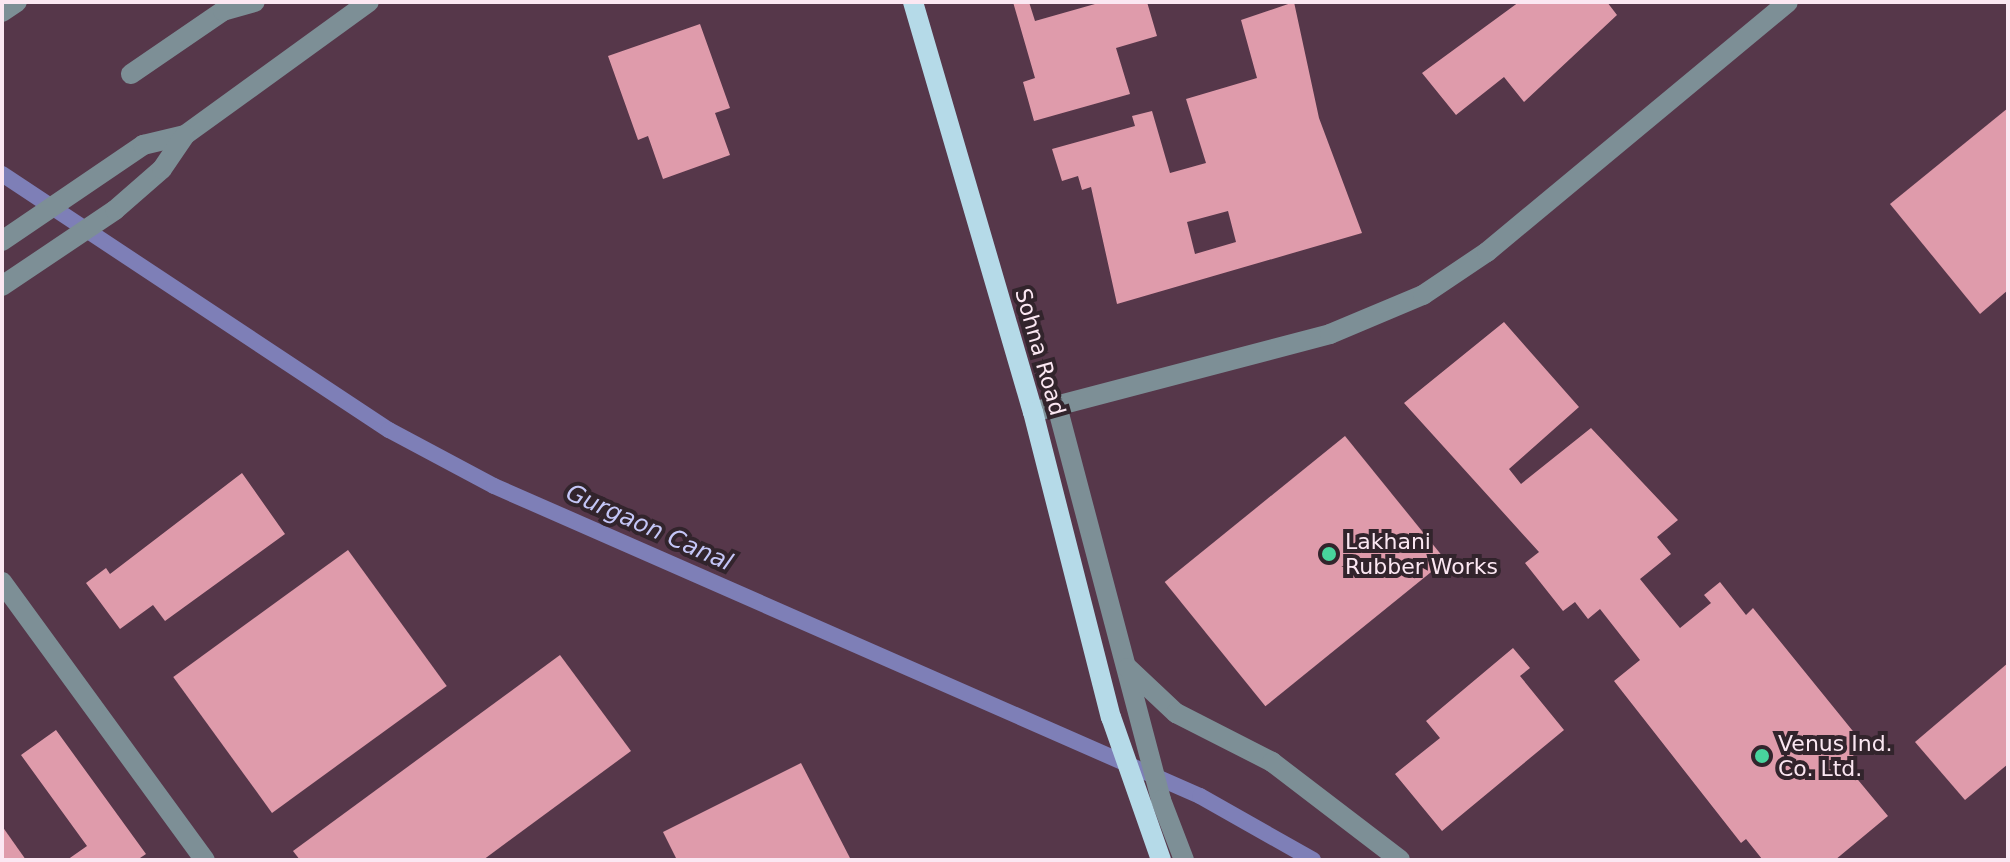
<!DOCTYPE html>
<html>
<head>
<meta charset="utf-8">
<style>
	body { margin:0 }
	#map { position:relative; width:2010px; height:862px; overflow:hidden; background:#56374a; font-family:"DejaVu Sans",sans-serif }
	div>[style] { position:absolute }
	.stream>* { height:5px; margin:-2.5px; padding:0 2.5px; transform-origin:2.5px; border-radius:2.5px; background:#7e7fb7 }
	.canal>* { height:16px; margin:-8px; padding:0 8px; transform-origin:8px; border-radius:8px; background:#7e7fb7 }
	.building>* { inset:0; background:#df9bab; transform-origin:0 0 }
	.minor>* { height:20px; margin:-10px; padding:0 10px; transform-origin:10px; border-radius:10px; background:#7d8f96 }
	.major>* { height:20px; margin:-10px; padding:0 10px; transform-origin:10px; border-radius:10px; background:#b5dae8 }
	.dots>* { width:22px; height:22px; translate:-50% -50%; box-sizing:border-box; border:4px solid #32242c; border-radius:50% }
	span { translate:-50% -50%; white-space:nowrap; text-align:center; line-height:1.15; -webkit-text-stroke:8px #32242c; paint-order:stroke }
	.street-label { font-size:22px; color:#fbe7f2 }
	.poi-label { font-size:22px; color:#fbe7f2 }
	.left { translate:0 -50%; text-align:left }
	.water-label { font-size:24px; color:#c4c6f7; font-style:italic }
	.frame { position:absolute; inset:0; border:4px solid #fbe7f2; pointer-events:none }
</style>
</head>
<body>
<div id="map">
	<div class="stream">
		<i style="left:2px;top:182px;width:7px;rotate:-34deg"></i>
	</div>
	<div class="canal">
		<i style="left:2px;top:174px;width:464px;rotate:33.5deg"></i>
		<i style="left:389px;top:430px;width:119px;rotate:28.1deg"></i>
		<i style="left:494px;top:486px;width:771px;rotate:23.71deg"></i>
		<i style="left:1200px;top:796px;width:130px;rotate:29.5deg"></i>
	</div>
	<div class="building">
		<i style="clip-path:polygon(1013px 2px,1029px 2px,1035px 21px,1102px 2px,1147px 2px,1157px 36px,1116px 48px,1130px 94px,1034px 121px,1023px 82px,1035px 78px)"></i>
		<i style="clip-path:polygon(evenodd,1294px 2px,1319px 118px,1362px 233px,1117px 304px,1091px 187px,1082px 190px,1078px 176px,1062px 181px,1052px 149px,1135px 126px,1132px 116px,1152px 111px,1170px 173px,1206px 163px,1186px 99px,1257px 78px,1241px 20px,1294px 2px,1228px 211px,1236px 242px,1195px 254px,1187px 222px,1228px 211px)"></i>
		<i style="clip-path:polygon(1519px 2px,1607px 2px,1617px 15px,1524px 102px,1504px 77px,1456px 115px,1422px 73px)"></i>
		<i style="clip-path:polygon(700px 24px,730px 108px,715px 113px,730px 155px,663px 179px,648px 136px,638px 140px,608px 56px)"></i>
		<i style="clip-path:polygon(2008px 108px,2008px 290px,1980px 314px,1890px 204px)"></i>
		<i style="clip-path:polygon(1504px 322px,1579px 407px,1509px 469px,1521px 484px,1591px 428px,1678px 520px,1657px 537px,1671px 554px,1640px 579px,1680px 628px,1711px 603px,1704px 595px,1720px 582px,1746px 615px,1753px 608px,1865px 746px,1844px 763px,1888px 816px,1835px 860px,1762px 859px,1746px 839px,1741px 843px,1614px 681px,1640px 660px,1600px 609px,1588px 619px,1575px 602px,1563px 611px,1525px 563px,1539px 552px,1404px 403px)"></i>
		<i style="left:1345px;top:436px;width:160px;height:232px;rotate:51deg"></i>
		<i style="clip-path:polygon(242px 473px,285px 534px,165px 621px,153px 605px,120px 629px,86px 583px,106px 568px,110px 574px)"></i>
		<i style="left:348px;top:550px;width:168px;height:216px;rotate:54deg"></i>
		<i style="clip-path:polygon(1513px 648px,1530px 668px,1520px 676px,1564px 730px,1442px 831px,1395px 774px,1440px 738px,1426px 721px)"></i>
		<i style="clip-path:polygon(560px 655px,631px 751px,483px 860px,300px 860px,293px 851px)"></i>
		<i style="clip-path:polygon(2008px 663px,2008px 764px,1965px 800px,1915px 742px)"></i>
		<i style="clip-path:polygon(56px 730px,146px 854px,137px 860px,67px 860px,87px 846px,21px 755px)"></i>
		<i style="clip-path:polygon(801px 763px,851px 860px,677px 860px,663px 832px)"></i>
		<i style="clip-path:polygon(2px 826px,26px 860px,2px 860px)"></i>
	</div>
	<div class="minor">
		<i style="left:2px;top:12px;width:18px;rotate:-34deg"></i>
		<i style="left:131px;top:74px;width:112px;rotate:-34.4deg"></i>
		<i style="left:223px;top:11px;width:33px;rotate:-16deg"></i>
		<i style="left:2px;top:241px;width:171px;rotate:-34.2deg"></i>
		<i style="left:143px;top:145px;width:43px;rotate:-13.4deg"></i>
		<i style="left:185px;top:135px;width:227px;rotate:-35.9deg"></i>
		<i style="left:2px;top:286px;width:136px;rotate:-33.9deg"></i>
		<i style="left:115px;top:210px;width:62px;rotate:-41.1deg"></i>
		<i style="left:162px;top:169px;width:41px;rotate:-55.9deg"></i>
		<i style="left:1057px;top:406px;width:407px;rotate:75.2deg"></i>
		<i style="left:1161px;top:800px;width:64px;rotate:69deg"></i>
		<i style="left:1033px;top:412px;width:307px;rotate:-14.7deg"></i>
		<i style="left:1330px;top:334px;width:101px;rotate:-22.8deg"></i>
		<i style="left:1423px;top:295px;width:77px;rotate:-33.9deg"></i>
		<i style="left:1487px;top:252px;width:391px;rotate:-39.7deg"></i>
		<i style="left:2px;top:582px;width:344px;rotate:53.9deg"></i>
		<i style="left:1128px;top:668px;width:66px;rotate:43.2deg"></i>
		<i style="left:1176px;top:713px;width:108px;rotate:27deg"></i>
		<i style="left:1272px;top:762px;width:161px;rotate:37.4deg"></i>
	</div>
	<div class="major">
		<i style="left:913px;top:2px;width:427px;rotate:73.7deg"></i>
		<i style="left:1033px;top:412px;width:315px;rotate:75.7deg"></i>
		<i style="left:1111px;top:717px;width:151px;rotate:70.7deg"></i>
	</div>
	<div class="dots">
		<i style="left:1329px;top:554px;background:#48d49d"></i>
		<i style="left:1762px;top:756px;background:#48d49d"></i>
	</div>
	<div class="street-label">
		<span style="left:1040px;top:352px;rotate:74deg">Sohna Road</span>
	</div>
	<div class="poi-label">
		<span class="left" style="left:1345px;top:554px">Lakhani<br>Rubber Works</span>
		<span class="left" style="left:1778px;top:756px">Venus Ind.<br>Co. Ltd.</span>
	</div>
	<div class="water-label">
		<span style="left:649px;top:528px;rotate:24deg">Gurgaon Canal</span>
	</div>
	<div class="frame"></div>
</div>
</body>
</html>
